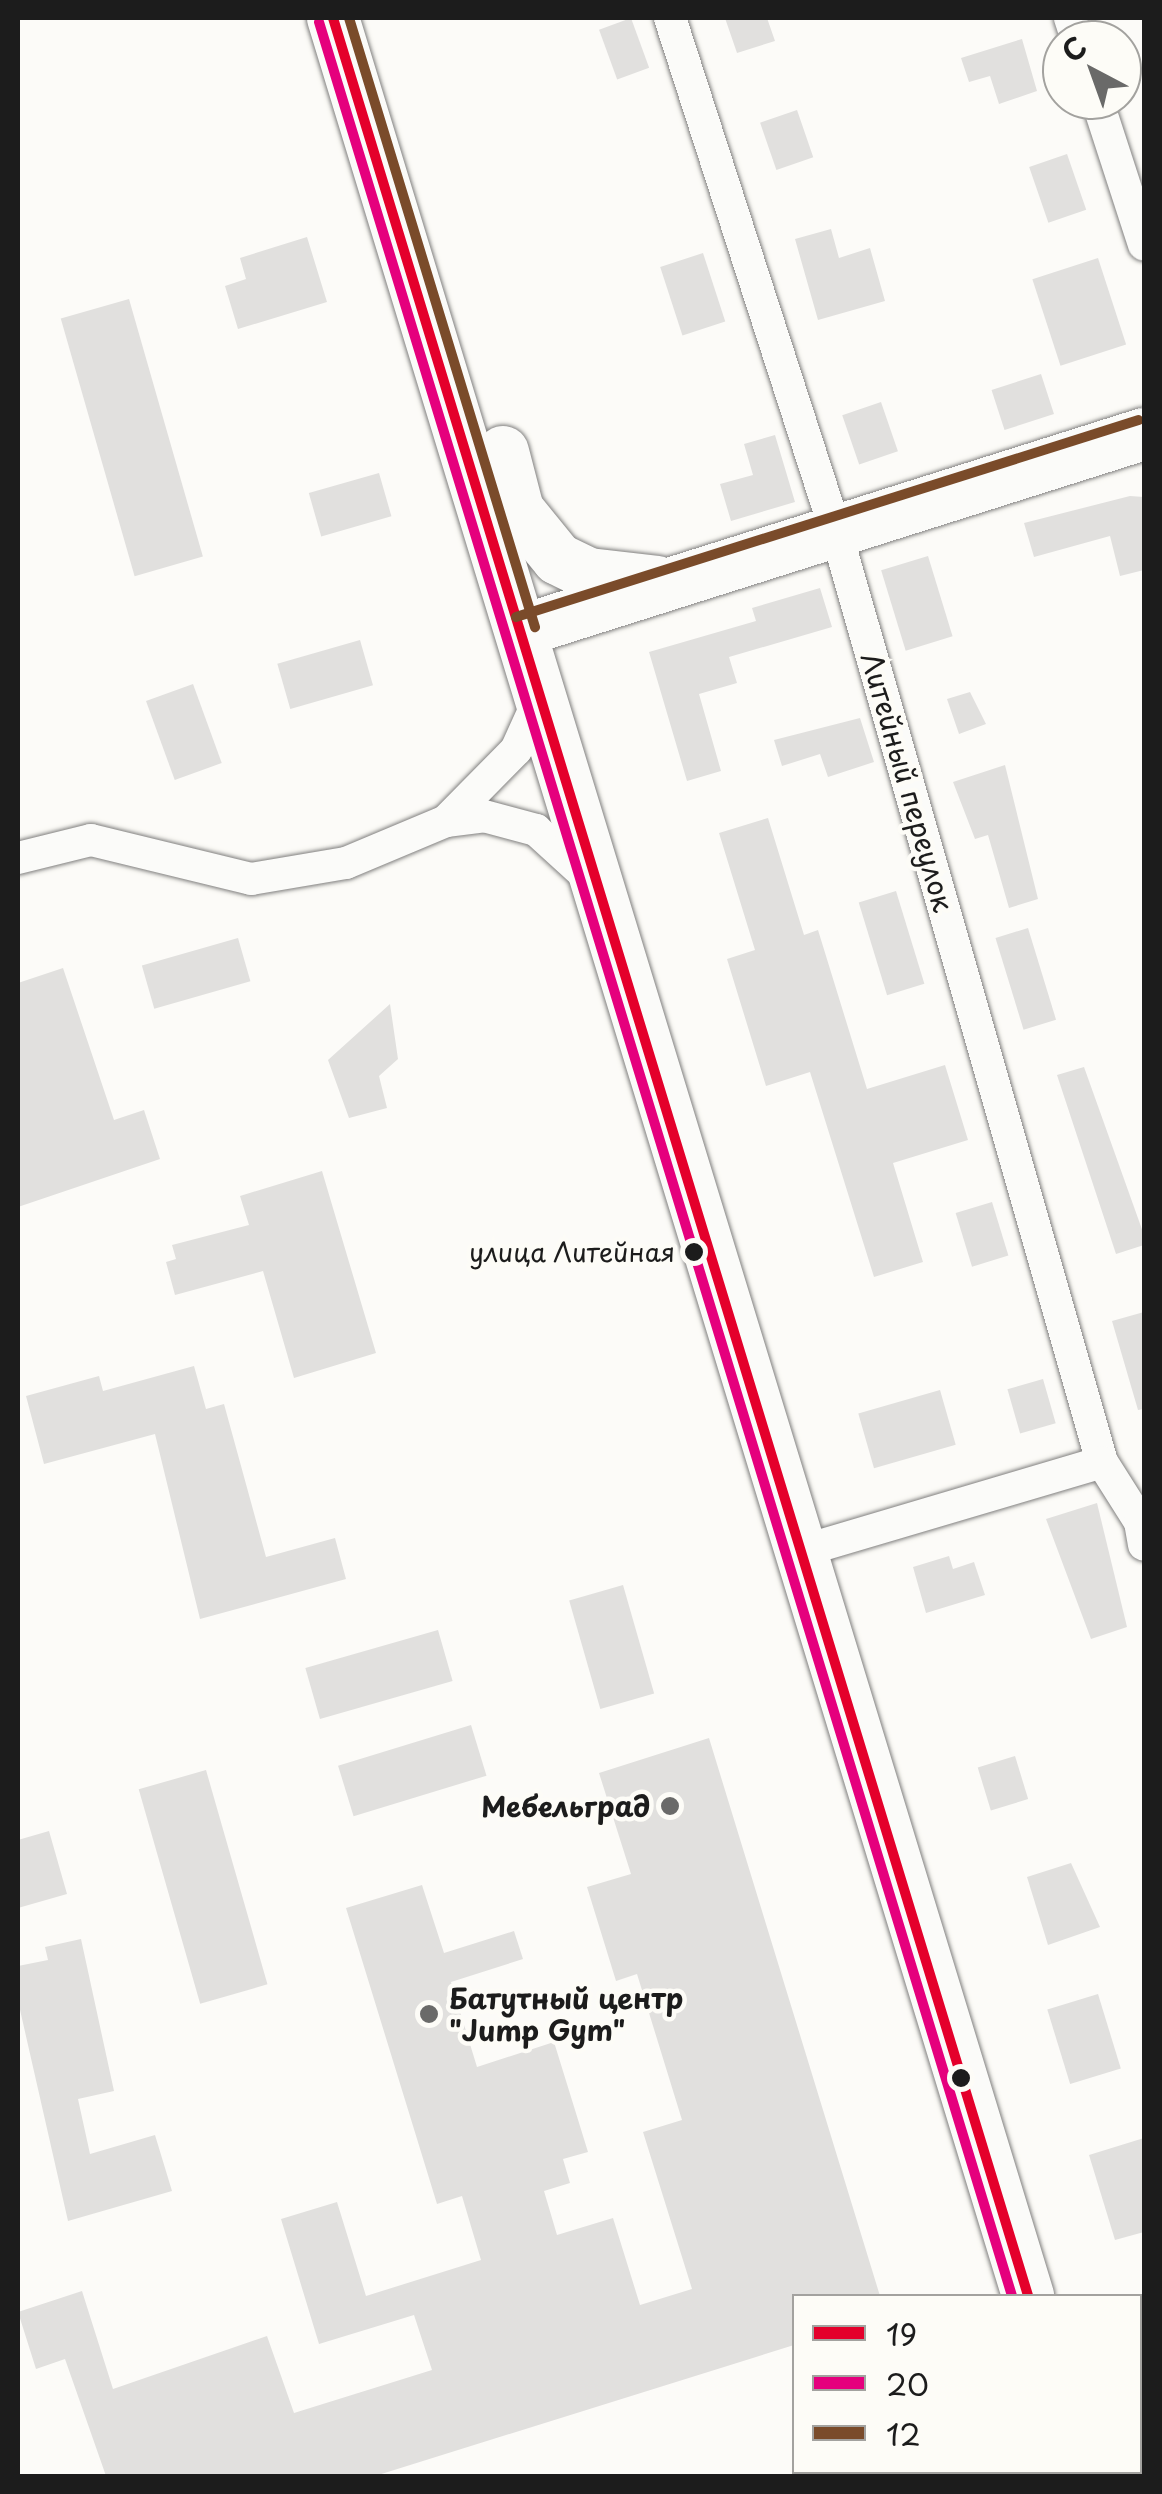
<!DOCTYPE html>
<html>
<head>
<meta charset="utf-8">
<style>
	body { margin:0 }
	#map { position:relative; width:1162px; height:2494px; overflow:hidden; background:#fcfbf8; font-family:"Playpen Sans",sans-serif }
	div>[style] { position:absolute }
	.building>* { inset:0; background:#e1e0de; transform-origin:0 0 }
	.roads { filter:drop-shadow(0 0 2px #81807f) drop-shadow(0 0 2px #81807f) }
	.minor>* { height:32px; margin:-16px; padding:0 16px; transform-origin:16px; border-radius:16px; background:#fbfbf9 }
	.primary>* { height:52px; margin:-26px; padding:0 26px; transform-origin:26px; border-radius:26px; background:#fbfbf9 }
	.bus-1>* { height:10px; margin:-5px; padding:0 5px; transform-origin:5px; border-radius:5px; background:#e4002b }
	.bus-2>* { height:10px; margin:-5px; padding:0 5px; transform-origin:5px; border-radius:5px; background:#e5007d }
	.bus-3>* { height:10px; margin:-5px; padding:0 5px; transform-origin:5px; border-radius:5px; background:#7a4b2a }
	.dots>* { width:28px; height:28px; translate:-50% -50%; box-sizing:border-box; border:5px solid #fdfcf7; border-radius:50% }
	span { translate:-50% -50%; white-space:nowrap; text-align:center; line-height:1.15; -webkit-text-stroke:9px #fdfcf7; paint-order:stroke }
	.bus-label { font-size:26px; color:#1c1c1c }
	.right { translate:-100% -50%; text-align:right }
	.street-label { font-size:28px; color:#1c1c1c }
	.poi-label { font-size:28px; color:#1c1c1c; font-weight:700 }
	.left { translate:0 -50%; text-align:left }
	.frame { position:absolute; inset:0; border:20px solid #1c1c1c; pointer-events:none }
	.legend { position:absolute; left:792px; top:2294px; width:350px; height:180px; box-sizing:border-box; background:#fdfcf7; border:2px solid #a3a29f; margin:0; padding:12px 18px; list-style:none; font-size:30px; color:#1c1c1c }
	.legend li { display:flex; align-items:center; gap:20px; height:50px }
	.legend b { width:50px; border:2px solid #a3a29f }
	.north { position:absolute; left:1042px; top:20px; width:100px; height:100px; box-sizing:border-box; background:#fdfcf7; border:2px solid #a3a29f; border-radius:50%; rotate:319deg; font-size:28px; font-weight:700; line-height:40px; text-align:center; color:#1c1c1c }
	.north::after { content:''; display:block; margin:auto; width:35px; height:45px; background:#6a6a69; clip-path:polygon(50% 0,100% 100%,50% 72%,0 100%) }
</style>
</head>
<body>
<div id="map">
	<div class="building">
		<i style="left:631px;top:18px;width:53px;height:34px;rotate:70deg"></i>
		<i style="clip-path:polygon(725px 18px,767px 18px,775px 41px,737px 53px)"></i>
		<i style="clip-path:polygon(1022px 39px,1037px 91px,999px 104px,990px 76px,969px 82px,961px 58px)"></i>
		<i style="left:797px;top:110px;width:50px;height:39px;rotate:71deg"></i>
		<i style="left:1067px;top:154px;width:59px;height:40px;rotate:71deg"></i>
		<i style="clip-path:polygon(831px 229px,839px 258px,870px 248px,885px 301px,818px 320px,795px 239px)"></i>
		<i style="clip-path:polygon(307px 237px,327px 302px,238px 329px,225px 286px,246px 279px,240px 258px)"></i>
		<i style="left:703px;top:253px;width:72px;height:45px;rotate:72deg"></i>
		<i style="left:1098px;top:258px;width:91px;height:69px;rotate:72deg"></i>
		<i style="left:129px;top:299px;width:268px;height:71px;rotate:74deg"></i>
		<i style="left:1041px;top:374px;width:42px;height:52px;rotate:72deg"></i>
		<i style="left:881px;top:402px;width:52px;height:41px;rotate:71deg"></i>
		<i style="clip-path:polygon(775px 435px,795px 502px,731px 521px,720px 484px,753px 475px,744px 444px)"></i>
		<i style="left:379px;top:473px;width:45px;height:73px;rotate:74deg"></i>
		<i style="clip-path:polygon(1130px 496px,1144px 497px,1144px 570px,1120px 576px,1110px 536px,1034px 557px,1024px 523px)"></i>
		<i style="left:928px;top:556px;width:84px;height:49px;rotate:73deg"></i>
		<i style="clip-path:polygon(820px 588px,832px 627px,729px 657px,737px 683px,699px 694px,721px 771px,687px 781px,649px 652px,756px 621px,752px 608px)"></i>
		<i style="left:360px;top:640px;width:47px;height:86px;rotate:74deg"></i>
		<i style="left:193px;top:684px;width:84px;height:50px;rotate:70deg"></i>
		<i style="clip-path:polygon(970px 692px,986px 724px,959px 734px,947px 699px)"></i>
		<i style="clip-path:polygon(860px 718px,874px 762px,828px 777px,820px 754px,782px 766px,774px 740px)"></i>
		<i style="clip-path:polygon(1005px 765px,1038px 899px,1009px 908px,988px 835px,975px 839px,953px 782px)"></i>
		<i style="clip-path:polygon(768px 818px,804px 935px,818px 930px,867px 1089px,945px 1065px,968px 1140px,893px 1163px,923px 1262px,874px 1277px,810px 1072px,766px 1086px,727px 959px,755px 950px,719px 833px)"></i>
		<i style="left:896px;top:891px;width:97px;height:39px;rotate:73deg"></i>
		<i style="left:1028px;top:928px;width:96px;height:34px;rotate:73deg"></i>
		<i style="left:238px;top:938px;width:45px;height:100px;rotate:74deg"></i>
		<i style="clip-path:polygon(63px 968px,114px 1120px,144px 1110px,160px 1159px,18px 1207px,18px 983px)"></i>
		<i style="clip-path:polygon(390px 1004px,398px 1059px,379px 1076px,387px 1108px,349px 1118px,328px 1060px)"></i>
		<i style="clip-path:polygon(1084px 1067px,1144px 1235px,1144px 1245px,1116px 1254px,1057px 1075px)"></i>
		<i style="clip-path:polygon(322px 1171px,376px 1353px,294px 1378px,263px 1271px,175px 1295px,166px 1262px,176px 1259px,172px 1245px,249px 1225px,240px 1196px)"></i>
		<i style="left:992px;top:1202px;width:56px;height:38px;rotate:73deg"></i>
		<i style="clip-path:polygon(1144px 1312px,1144px 1409px,1138px 1410px,1112px 1321px)"></i>
		<i style="clip-path:polygon(194px 1366px,206px 1409px,224px 1404px,266px 1557px,335px 1538px,346px 1579px,200px 1619px,155px 1434px,44px 1464px,26px 1396px,99px 1376px,103px 1391px)"></i>
		<i style="left:1043px;top:1379px;width:46px;height:37px;rotate:74deg"></i>
		<i style="left:940px;top:1390px;width:57px;height:85px;rotate:74deg"></i>
		<i style="clip-path:polygon(1097px 1503px,1127px 1627px,1091px 1639px,1046px 1519px)"></i>
		<i style="clip-path:polygon(949px 1556px,953px 1569px,974px 1562px,985px 1595px,926px 1613px,913px 1567px)"></i>
		<i style="left:623px;top:1585px;width:113px;height:56px;rotate:74deg"></i>
		<i style="left:438px;top:1630px;width:53px;height:138px;rotate:74deg"></i>
		<i style="left:471px;top:1725px;width:53px;height:139px;rotate:73deg"></i>
		<i style="clip-path:polygon(709px 1738px,880px 2296px,794px 2296px,794px 2345px,375px 2476px,106px 2476px,65px 2359px,36px 2369px,18px 2312px,82px 2291px,113px 2389px,267px 2336px,294px 2413px,432px 2370px,414px 2315px,319px 2344px,281px 2219px,337px 2202px,366px 2296px,481px 2260px,462px 2196px,437px 2204px,346px 1908px,422px 1885px,444px 1953px,514px 1931px,523px 1959px,451px 1982px,477px 2067px,554px 2042px,588px 2152px,563px 2159px,570px 2183px,544px 2191px,557px 2235px,613px 2218px,640px 2305px,692px 2289px,643px 2132px,682px 2120px,637px 1974px,616px 1981px,587px 1887px,631px 1874px,599px 1773px)"></i>
		<i style="left:1015px;top:1756px;width:45px;height:39px;rotate:73deg"></i>
		<i style="left:206px;top:1770px;width:223px;height:70px;rotate:74deg"></i>
		<i style="clip-path:polygon(49px 1831px,67px 1894px,18px 1908px,18px 1840px)"></i>
		<i style="clip-path:polygon(1071px 1863px,1100px 1927px,1048px 1945px,1027px 1877px)"></i>
		<i style="clip-path:polygon(81px 1939px,114px 2091px,78px 2099px,90px 2154px,155px 2135px,172px 2191px,68px 2221px,18px 2001px,18px 1966px,48px 1960px,45px 1947px)"></i>
		<i style="left:1098px;top:1994px;width:78px;height:53px;rotate:73deg"></i>
		<i style="clip-path:polygon(1144px 2138px,1144px 2232px,1115px 2240px,1089px 2155px)"></i>
	</div>
	<div class="roads">
		<div class="minor">
			<i style="left:670px;top:18px;width:543px;rotate:72.1deg"></i>
			<i style="left:837px;top:535px;width:964px;rotate:74.05deg"></i>
			<i style="left:1102px;top:1462px;width:71px;rotate:57.7deg"></i>
			<i style="left:1140px;top:1522px;width:23px;rotate:80deg"></i>
			<i style="left:1070px;top:18px;width:23px;rotate:72deg"></i>
			<i style="left:1097px;top:100px;width:152px;rotate:72deg"></i>
			<i style="left:446px;top:821px;width:38px;rotate:-7deg"></i>
			<i style="left:484px;top:816px;width:54px;rotate:15.1deg"></i>
			<i style="left:536px;top:830px;width:73px;rotate:42.2deg"></i>
			<i style="left:18px;top:858px;width:75px;rotate:-13.9deg"></i>
			<i style="left:91px;top:840px;width:165px;rotate:13.7deg"></i>
			<i style="left:251px;top:879px;width:96px;rotate:-9.6deg"></i>
			<i style="left:346px;top:863px;width:108px;rotate:-22.8deg"></i>
			<i style="left:446px;top:821px;width:100px;rotate:-45.4deg"></i>
			<i style="left:516px;top:750px;width:58px;rotate:-65.6deg"></i>
			<i style="left:802px;top:1551px;width:313px;rotate:-16.5deg"></i>
		</div>
		<div class="primary">
			<i style="left:333px;top:18px;width:2382px;rotate:73.03deg"></i>
			<i style="left:503px;top:452px;width:60px;rotate:75.5deg"></i>
			<i style="left:518px;top:510px;width:63px;rotate:50.8deg"></i>
			<i style="left:558px;top:559px;width:34px;rotate:26deg"></i>
			<i style="left:589px;top:574px;width:68px;rotate:6.7deg"></i>
			<i style="left:521px;top:631px;width:653px;rotate:-17.55deg"></i>
			<i style="left:1081px;top:2472px;width:4px;rotate:76deg"></i>
		</div>
	</div>
	<div class="bus-1">
		<i style="left:333px;top:18px;width:2382px;rotate:73.03deg"></i>
	</div>
	<div class="bus-2">
		<i style="left:319px;top:22px;width:2377px;rotate:73.05deg"></i>
	</div>
	<div class="bus-3">
		<i style="left:349px;top:18px;width:637px;rotate:73.02deg"></i>
		<i style="left:516px;top:617px;width:653px;rotate:-17.55deg"></i>
	</div>
	<div class="dots">
		<i style="left:694px;top:1252px;background:#1c1c1c"></i>
		<i style="left:670px;top:1806px;background:#6a6a69"></i>
		<i style="left:429px;top:2014px;background:#6a6a69"></i>
		<i style="left:961px;top:2078px;background:#1c1c1c"></i>
	</div>
	<div class="bus-label">
		<span class="right" style="left:675px;top:1252px">улица Литейная</span>
	</div>
	<div class="street-label">
		<span style="left:908px;top:782px;rotate:74deg">Литейный переулок</span>
	</div>
	<div class="poi-label">
		<span class="right" style="left:650px;top:1806px">Мебельград</span>
		<span class="left" style="left:449px;top:2014px">Батутный центр<br>"Jump Gym"</span>
	</div>
	<div class="frame"></div>
	<ul class="legend">
	<li><b style="height:12px;background:#e4002b"></b>19</li>
	<li><b style="height:12px;background:#e5007d"></b>20</li>
	<li><b style="height:12px;background:#7a4b2a"></b>12</li>
	</ul>
	<div class="north">С</div>
</div>
</body>
</html>
